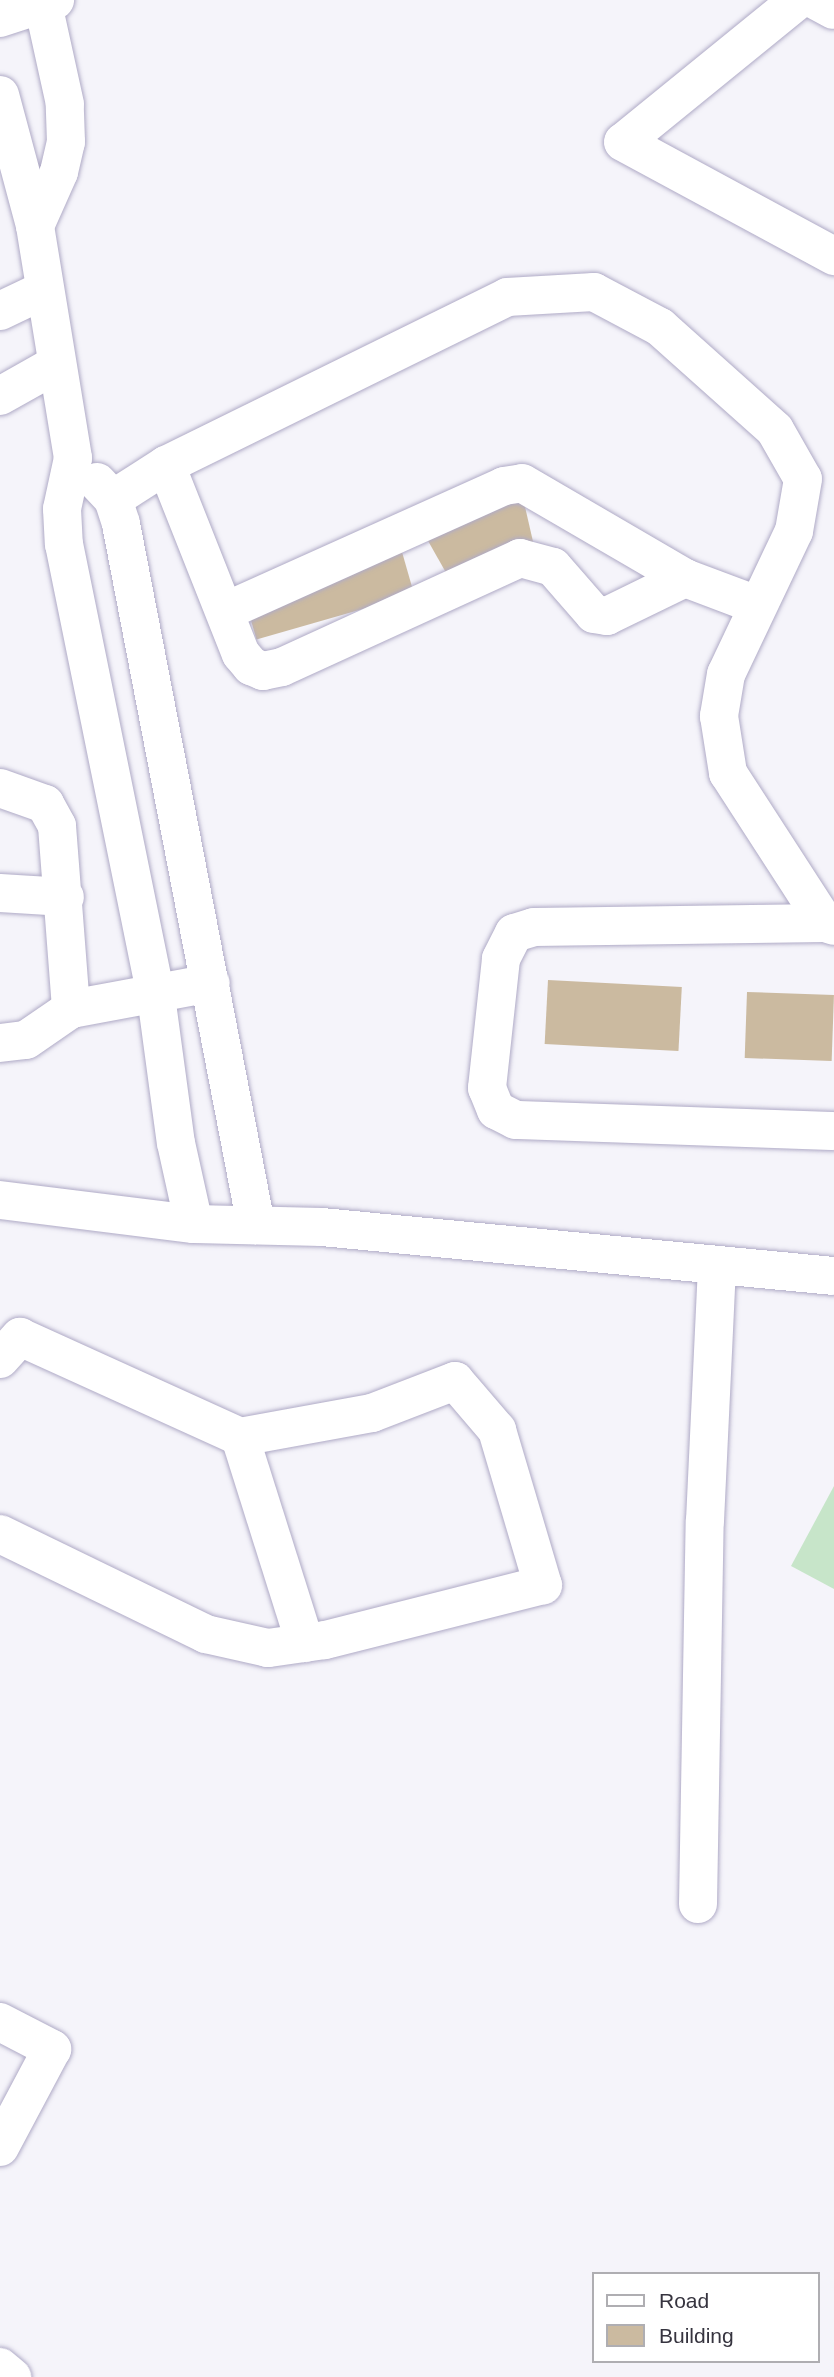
<!DOCTYPE html>
<html>
<head>
<meta charset="utf-8">
<style>
	body { margin:0 }
	#map { position:relative; width:834px; height:2377px; overflow:hidden; background:#f5f4fa; font-family:Helvetica,sans-serif }
	div>[style] { position:absolute }
	.green>* { inset:0; background:#c7e5c9 }
	.building>* { inset:0; background:#cbbaa0; transform-origin:0 0 }
	.roads { filter:drop-shadow(0 0 2px #afaac6) drop-shadow(0 0 2px #afaac6) }
	.minor>* { height:38px; margin:-19px; padding:0 19px; transform-origin:19px; border-radius:19px; background:#fff }
	span { translate:-50% -50%; white-space:nowrap; text-align:center; line-height:1.15; -webkit-text-stroke:7px #fff; paint-order:stroke }
	.legend { position:absolute; left:592px; top:2272px; width:228px; height:91px; box-sizing:border-box; background:#fff; border:2px solid #afaeb2; margin:0; padding:9px 12px; list-style:none; font-size:21px; color:#36343f }
	.legend li { display:flex; align-items:center; gap:14px; height:35px }
	.legend b { width:35px; border:2px solid #afaeb2 }
</style>
</head>
<body>
<div id="map">
	<div class="green">
		<i style="clip-path:polygon(834px 1486px,834px 1589px,791px 1566px)"></i>
	</div>
	<div class="building">
		<i style="clip-path:polygon(523px 498px,534px 546px,449px 578px,427px 539px)"></i>
		<i style="left:402px;top:552px;width:44px;height:164px;rotate:74deg"></i>
		<i style="left:548px;top:980px;width:134px;height:64px;rotate:3deg"></i>
		<i style="left:747px;top:992px;width:87px;height:66px;rotate:2deg"></i>
	</div>
	<div class="roads">
		<div class="minor">
			<i style="left:798px;top:0;width:225px;rotate:140.9deg"></i>
			<i style="left:623px;top:142px;width:240px;rotate:28.4deg"></i>
			<i style="left:815px;top:0;width:21px;rotate:28deg"></i>
			<i style="left:0;top:18px;width:58px;rotate:-18.1deg"></i>
			<i style="left:0;top:95px;width:136px;rotate:75deg"></i>
			<i style="left:35px;top:226px;width:235px;rotate:80.7deg"></i>
			<i style="left:73px;top:458px;width:52px;rotate:102.2deg"></i>
			<i style="left:62px;top:509px;width:35px;rotate:87deg"></i>
			<i style="left:64px;top:544px;width:461px;rotate:78.5deg"></i>
			<i style="left:156px;top:996px;width:148px;rotate:82.3deg"></i>
			<i style="left:176px;top:1143px;width:83px;rotate:77.5deg"></i>
			<i style="left:35px;top:226px;width:59px;rotate:-66deg"></i>
			<i style="left:59px;top:172px;width:31px;rotate:-77deg"></i>
			<i style="left:66px;top:142px;width:38px;rotate:-92deg"></i>
			<i style="left:65px;top:104px;width:102px;rotate:-102.4deg"></i>
			<i style="left:0;top:311px;width:49px;rotate:-25.5deg"></i>
			<i style="left:0;top:396px;width:63px;rotate:-29.4deg"></i>
			<i style="left:166px;top:465px;width:203px;rotate:68.4deg"></i>
			<i style="left:241px;top:654px;width:16px;rotate:50deg"></i>
			<i style="left:251px;top:666px;width:13px;rotate:23deg"></i>
			<i style="left:263px;top:671px;width:19px;rotate:-12deg"></i>
			<i style="left:282px;top:667px;width:262px;rotate:-24.6deg"></i>
			<i style="left:520px;top:558px;width:34px;rotate:15deg"></i>
			<i style="left:553px;top:567px;width:62px;rotate:48.9deg"></i>
			<i style="left:594px;top:614px;width:13px;rotate:9deg"></i>
			<i style="left:607px;top:616px;width:87px;rotate:-26deg"></i>
			<i style="left:97px;top:482px;width:23px;rotate:47deg"></i>
			<i style="left:113px;top:499px;width:26px;rotate:72deg"></i>
			<i style="left:121px;top:524px;width:714px;rotate:79.1deg"></i>
			<i style="left:113px;top:499px;width:63px;rotate:-32.7deg"></i>
			<i style="left:166px;top:465px;width:380px;rotate:-26.2deg"></i>
			<i style="left:507px;top:297px;width:87px;rotate:-3.3deg"></i>
			<i style="left:594px;top:292px;width:75px;rotate:27.9deg"></i>
			<i style="left:660px;top:327px;width:154px;rotate:41.8deg"></i>
			<i style="left:775px;top:430px;width:56px;rotate:60.3deg"></i>
			<i style="left:803px;top:479px;width:53px;rotate:99.8deg"></i>
			<i style="left:794px;top:531px;width:158px;rotate:115.4deg"></i>
			<i style="left:726px;top:674px;width:43px;rotate:99.5deg"></i>
			<i style="left:719px;top:716px;width:58px;rotate:81deg"></i>
			<i style="left:728px;top:773px;width:179px;rotate:57.1deg"></i>
			<i style="left:825px;top:923px;width:9px;rotate:18deg"></i>
			<i style="left:226px;top:611px;width:305px;rotate:-24.2deg"></i>
			<i style="left:504px;top:486px;width:18px;rotate:-9deg"></i>
			<i style="left:522px;top:483px;width:189px;rotate:30.2deg"></i>
			<i style="left:685px;top:578px;width:77px;rotate:20.6deg"></i>
			<i style="left:0;top:788px;width:48px;rotate:19.6deg"></i>
			<i style="left:45px;top:804px;width:25px;rotate:61deg"></i>
			<i style="left:57px;top:826px;width:184px;rotate:85.6deg"></i>
			<i style="left:0;top:893px;width:65px;rotate:3.5deg"></i>
			<i style="left:825px;top:923px;width:291px;rotate:179.2deg"></i>
			<i style="left:534px;top:927px;width:21px;rotate:163deg"></i>
			<i style="left:514px;top:933px;width:29px;rotate:117deg"></i>
			<i style="left:501px;top:959px;width:130px;rotate:96.2deg"></i>
			<i style="left:487px;top:1088px;width:24px;rotate:68deg"></i>
			<i style="left:496px;top:1110px;width:22px;rotate:27deg"></i>
			<i style="left:516px;top:1120px;width:318px;rotate:2deg"></i>
			<i style="left:0;top:1043px;width:26px;rotate:-7deg"></i>
			<i style="left:26px;top:1040px;width:55px;rotate:-34.6deg"></i>
			<i style="left:71px;top:1009px;width:142px;rotate:-10.5deg"></i>
			<i style="left:0;top:1200px;width:195px;rotate:7.1deg"></i>
			<i style="left:194px;top:1224px;width:128px;rotate:1.3deg"></i>
			<i style="left:322px;top:1227px;width:514px;rotate:5.47deg"></i>
			<i style="left:0;top:1359px;width:30px;rotate:-48deg"></i>
			<i style="left:20px;top:1337px;width:242px;rotate:24.4deg"></i>
			<i style="left:240px;top:1437px;width:134px;rotate:-10.3deg"></i>
			<i style="left:372px;top:1413px;width:89px;rotate:-21.1deg"></i>
			<i style="left:455px;top:1381px;width:65px;rotate:49.4deg"></i>
			<i style="left:497px;top:1430px;width:162px;rotate:73.5deg"></i>
			<i style="left:543px;top:1585px;width:225px;rotate:165.8deg"></i>
			<i style="left:325px;top:1640px;width:58px;rotate:172deg"></i>
			<i style="left:268px;top:1648px;width:64px;rotate:-167.3deg"></i>
			<i style="left:206px;top:1634px;width:229px;rotate:-154.1deg"></i>
			<i style="left:240px;top:1437px;width:216px;rotate:72.5deg"></i>
			<i style="left:698px;top:1904px;width:383px;rotate:-89deg"></i>
			<i style="left:705px;top:1521px;width:254px;rotate:-87.3deg"></i>
			<i style="left:0;top:2022px;width:59px;rotate:27.4deg"></i>
			<i style="left:52px;top:2049px;width:111px;rotate:118deg"></i>
			<i style="left:0;top:2367px;width:16px;rotate:40deg"></i>
		</div>
	</div>
	<ul class="legend">
	<li><b style="height:9px;background:#fff"></b>Road</li>
	<li><b style="height:19px;background:#cbbaa0"></b>Building</li>
	</ul>
</div>
</body>
</html>
